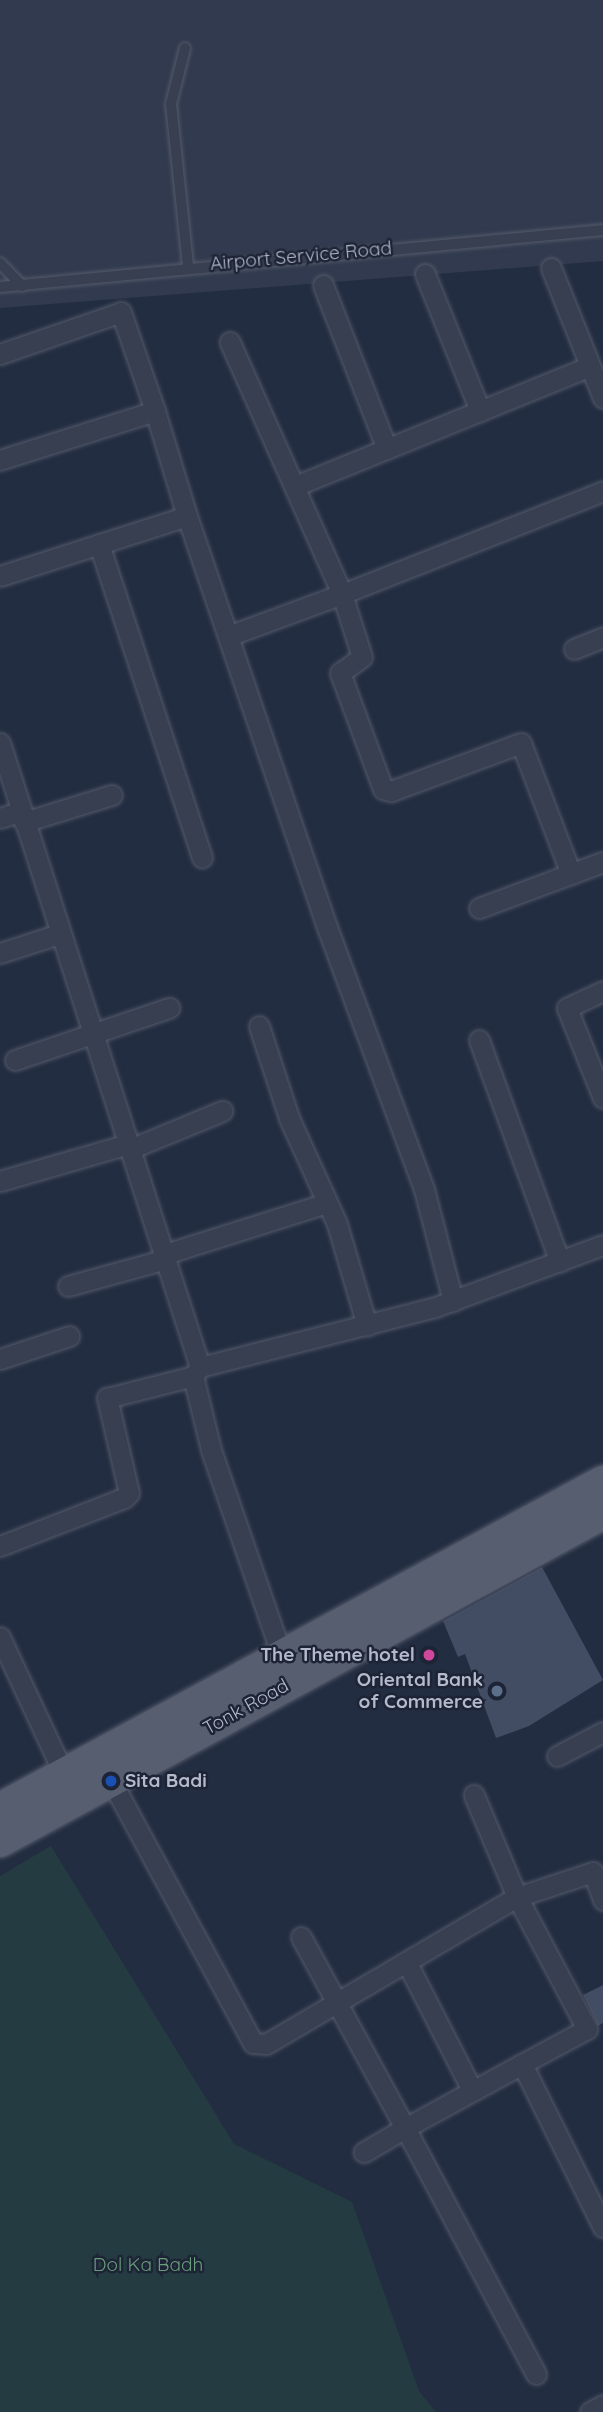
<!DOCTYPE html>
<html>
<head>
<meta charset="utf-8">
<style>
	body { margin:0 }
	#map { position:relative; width:603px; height:2412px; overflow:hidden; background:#232d41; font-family:Quicksand,sans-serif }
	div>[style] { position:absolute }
	.airport>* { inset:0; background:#313a4e }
	.green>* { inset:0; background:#253b42 }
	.building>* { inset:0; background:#424c63 }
	.roads { filter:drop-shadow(0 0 2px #535a6b) drop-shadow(0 0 2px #535a6b) }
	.lane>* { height:10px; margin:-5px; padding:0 5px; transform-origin:5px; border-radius:5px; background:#383f50 }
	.street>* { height:19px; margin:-9.5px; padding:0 9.5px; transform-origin:9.5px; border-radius:9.5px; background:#383f50 }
	.primary>* { height:32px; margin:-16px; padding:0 16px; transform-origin:16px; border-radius:16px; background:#565e70 }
	.dots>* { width:19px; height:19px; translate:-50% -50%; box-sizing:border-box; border:4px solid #1c2435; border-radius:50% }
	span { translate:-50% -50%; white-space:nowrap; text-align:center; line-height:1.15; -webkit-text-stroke:5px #1c2435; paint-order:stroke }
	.street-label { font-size:19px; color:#b4bacb }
	.poi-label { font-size:19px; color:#b4bacb; font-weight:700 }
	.right { translate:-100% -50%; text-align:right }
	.left { translate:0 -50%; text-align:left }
	.park-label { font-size:19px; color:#6a9d7b }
</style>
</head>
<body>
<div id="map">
	<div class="airport">
		<i style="clip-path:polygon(0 0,603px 0,603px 261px,0 308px)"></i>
	</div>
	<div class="green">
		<i style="clip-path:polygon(51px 1846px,234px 2144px,352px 2202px,419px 2391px,436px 2412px,0 2412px,0 1876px)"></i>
	</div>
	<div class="building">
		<i style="clip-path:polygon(542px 1567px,603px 1680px,529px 1726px,496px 1738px,465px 1654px,458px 1657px,443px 1621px)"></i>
		<i style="clip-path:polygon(603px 1985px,603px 2023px,598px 2026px,583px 1995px)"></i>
	</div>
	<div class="roads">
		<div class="lane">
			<i style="left:185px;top:48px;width:58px;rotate:104deg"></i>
			<i style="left:171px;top:104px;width:163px;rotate:84deg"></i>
			<i style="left:0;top:263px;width:32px;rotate:46deg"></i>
			<i style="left:0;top:287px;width:606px;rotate:-5.4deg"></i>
		</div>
		<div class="street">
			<i style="left:551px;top:268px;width:140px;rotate:68.2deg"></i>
			<i style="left:425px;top:274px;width:148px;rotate:68.1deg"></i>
			<i style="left:323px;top:285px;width:176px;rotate:68.7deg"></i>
			<i style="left:0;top:354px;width:128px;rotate:-19.1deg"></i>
			<i style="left:121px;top:312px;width:105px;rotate:71deg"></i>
			<i style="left:155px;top:411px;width:163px;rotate:162.5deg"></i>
			<i style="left:295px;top:486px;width:318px;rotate:-22.1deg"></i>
			<i style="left:187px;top:516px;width:434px;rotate:71.2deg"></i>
			<i style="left:327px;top:927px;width:279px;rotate:69.7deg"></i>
			<i style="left:424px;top:1189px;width:116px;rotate:75.5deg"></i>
			<i style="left:99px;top:544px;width:330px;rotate:71.8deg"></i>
			<i style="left:0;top:576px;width:196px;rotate:-17.8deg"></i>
			<i style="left:187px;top:516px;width:110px;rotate:-106.9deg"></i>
			<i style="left:228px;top:636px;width:121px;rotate:-20.2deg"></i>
			<i style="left:342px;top:594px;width:276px;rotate:-114deg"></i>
			<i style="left:574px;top:649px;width:31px;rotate:-22deg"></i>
			<i style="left:0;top:743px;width:655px;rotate:72.23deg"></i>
			<i style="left:200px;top:1367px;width:11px;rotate:128deg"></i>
			<i style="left:193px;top:1376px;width:76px;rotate:76.3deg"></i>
			<i style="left:211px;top:1450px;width:218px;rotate:71deg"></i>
			<i style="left:0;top:818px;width:22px;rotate:-18deg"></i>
			<i style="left:24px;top:822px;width:92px;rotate:-17.1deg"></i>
			<i style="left:571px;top:874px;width:140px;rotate:-110.9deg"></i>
			<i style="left:521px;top:743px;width:139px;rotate:159.7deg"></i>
			<i style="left:391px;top:791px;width:8px;rotate:-166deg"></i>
			<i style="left:383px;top:789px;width:124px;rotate:-110.3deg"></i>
			<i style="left:340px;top:673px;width:27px;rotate:-36deg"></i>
			<i style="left:362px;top:657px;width:66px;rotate:-107.6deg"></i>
			<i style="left:342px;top:594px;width:281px;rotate:-21.5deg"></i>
			<i style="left:479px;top:908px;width:132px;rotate:-20.4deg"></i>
			<i style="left:0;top:953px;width:62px;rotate:-17.9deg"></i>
			<i style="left:603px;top:991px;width:40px;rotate:155deg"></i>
			<i style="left:567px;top:1008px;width:97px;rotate:68.2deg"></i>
			<i style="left:259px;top:1026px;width:97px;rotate:71.9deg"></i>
			<i style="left:289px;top:1118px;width:116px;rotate:65.6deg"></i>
			<i style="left:337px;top:1224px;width:106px;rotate:73.6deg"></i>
			<i style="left:479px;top:1040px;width:236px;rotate:70deg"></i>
			<i style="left:15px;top:1060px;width:163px;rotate:-18.7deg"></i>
			<i style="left:130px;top:1149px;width:100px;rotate:-22.4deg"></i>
			<i style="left:0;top:1181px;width:133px;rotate:-16.1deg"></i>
			<i style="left:165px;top:1254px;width:170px;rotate:-17.5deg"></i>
			<i style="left:68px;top:1286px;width:102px;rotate:-15.4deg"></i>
			<i style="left:0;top:1359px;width:73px;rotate:-18.4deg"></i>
			<i style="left:200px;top:1367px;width:243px;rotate:-14.3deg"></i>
			<i style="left:435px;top:1307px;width:179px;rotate:-20.3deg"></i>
			<i style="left:0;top:1546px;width:133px;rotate:-21.2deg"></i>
			<i style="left:124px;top:1498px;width:7px;rotate:-45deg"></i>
			<i style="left:129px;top:1493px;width:98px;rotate:-103deg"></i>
			<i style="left:107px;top:1398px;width:89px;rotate:-14.3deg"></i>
			<i style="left:0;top:1637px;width:151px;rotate:65deg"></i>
			<i style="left:557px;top:1756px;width:52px;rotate:-27.6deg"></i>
			<i style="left:107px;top:1773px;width:307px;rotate:61.6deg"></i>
			<i style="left:253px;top:2043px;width:13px;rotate:4deg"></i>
			<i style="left:266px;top:2044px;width:291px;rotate:-30.4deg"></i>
			<i style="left:517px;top:1897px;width:111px;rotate:-112.9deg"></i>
			<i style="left:301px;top:1937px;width:217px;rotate:61.4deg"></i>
			<i style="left:405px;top:2128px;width:48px;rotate:149.7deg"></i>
			<i style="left:407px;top:1963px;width:140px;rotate:62.9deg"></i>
			<i style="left:522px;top:2064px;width:74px;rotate:-28.3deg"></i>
			<i style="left:587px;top:2029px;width:149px;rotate:-117.9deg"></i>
			<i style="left:517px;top:1897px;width:80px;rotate:-18.2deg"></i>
			<i style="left:593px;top:1872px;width:30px;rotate:70deg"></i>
			<i style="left:536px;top:2374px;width:279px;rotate:-118deg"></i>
			<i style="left:405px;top:2128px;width:133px;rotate:-28.7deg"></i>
			<i style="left:522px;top:2064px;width:182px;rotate:63.6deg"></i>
			<i style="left:590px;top:2412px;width:15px;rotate:-28deg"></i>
		</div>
		<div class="primary">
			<i style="left:0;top:1809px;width:686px;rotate:-28.47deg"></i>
			<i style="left:0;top:1841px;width:686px;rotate:-28.54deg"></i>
		</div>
	</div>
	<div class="dots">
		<i style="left:429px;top:1655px;background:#d1479c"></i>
		<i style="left:497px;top:1691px;background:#5c6f8a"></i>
		<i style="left:111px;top:1781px;background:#1a4fb4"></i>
	</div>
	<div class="street-label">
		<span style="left:301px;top:256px;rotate:-5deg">Airport Service Road</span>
		<span style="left:246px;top:1707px;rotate:-29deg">Tonk Road</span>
	</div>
	<div class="poi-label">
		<span class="right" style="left:415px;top:1655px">The Theme hotel</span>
		<span class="right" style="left:483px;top:1691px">Oriental Bank<br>of Commerce</span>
		<span class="left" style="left:125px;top:1781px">Sita Badi</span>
	</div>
	<div class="park-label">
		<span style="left:148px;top:2265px">Dol Ka Badh</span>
	</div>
</div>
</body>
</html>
